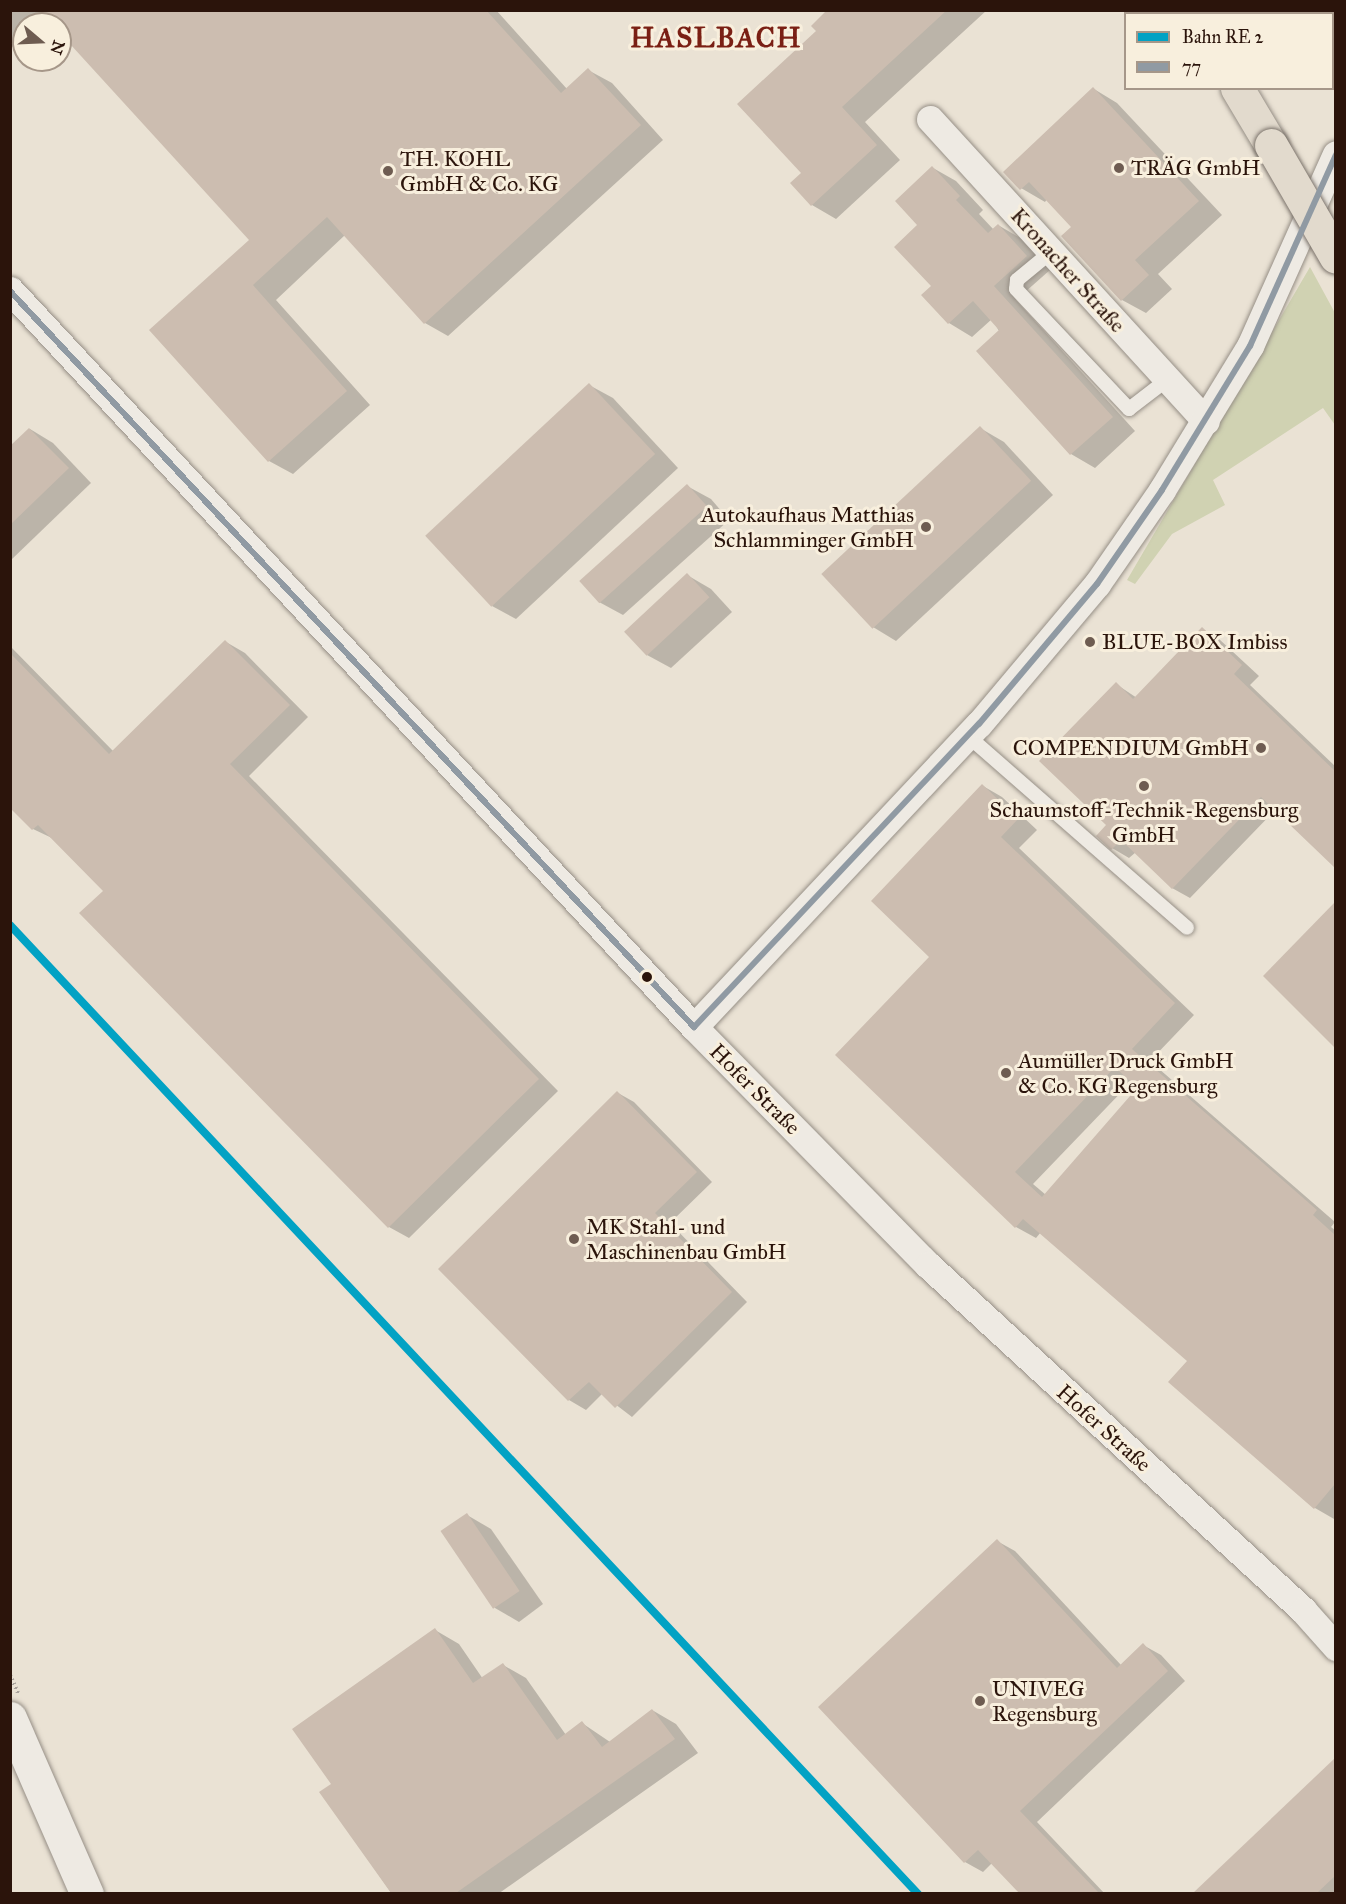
<!DOCTYPE html>
<html>
<head>
<meta charset="utf-8">
<style>
	body { margin:0 }
	#map { position:relative; width:1346px; height:1904px; overflow:hidden; background:#eae2d4; font-family:"IM FELL Great Primer",serif }
	div>[style] { position:absolute }
	.green>* { inset:0; background:#d0d2b2 }
	.shadow>* { inset:0; background:#0003 }
	.building>* { inset:0; background:#ccbdb0; transform-origin:0 0 }
	.path>* { height:4px; margin-top:-2px; transform-origin:0; background:repeating-linear-gradient(90deg,#a9a29c 0 1.5px,transparent 0 4.5px) }
	.roads { filter:drop-shadow(0 0 2px #968f86) drop-shadow(0 0 2px #968f86) }
	.lane>* { height:14px; margin:-7px; padding:0 7px; transform-origin:7px; border-radius:7px; background:#eeeae3 }
	.street>* { height:27px; margin:-13.5px; padding:0 13.5px; transform-origin:13.5px; border-radius:13.5px; background:#eeeae3 }
	.secondary>* { height:33px; margin:-16.5px; padding:0 16.5px; transform-origin:16.5px; border-radius:16.5px; background:#eeeae3 }
	.highway>* { height:33px; margin:-16.5px; padding:0 16.5px; transform-origin:16.5px; border-radius:16.5px; background:#e2dacd }
	.bridges { filter:drop-shadow(0 0 2px #7b736b) drop-shadow(0 0 2px #7b736b) }
	.highway-bridge>* { height:33px; margin:-16.5px; padding:0 16.5px; transform-origin:16.5px; border-radius:16.5px; background:#e2dacd }
	.bus-1>* { height:6px; margin:-3px; padding:0 3px; transform-origin:3px; border-radius:3px; background:#909aa3 }
	.rail-1>* { height:8px; margin:-4px; padding:0 4px; transform-origin:4px; border-radius:4px; background:#02a2c4 }
	.dots>* { width:16px; height:16px; translate:-50% -50%; box-sizing:border-box; border:3px solid #f8efdd; border-radius:50% }
	span { translate:-50% -50%; white-space:nowrap; text-align:center; line-height:1.15; -webkit-text-stroke:6px #f8efdd; paint-order:stroke }
	.poi-label { font-size:22px; color:#2b140b }
	.left { translate:0 -50%; text-align:left }
	.right { translate:-100% -50%; text-align:right }
	.street-label { font-size:22px; color:#2b140b }
	.district-label { font-size:28px; color:#7a1f14; font-weight:700; letter-spacing:1.5px }
	.frame { position:absolute; inset:0; border:12px solid #2b140b; pointer-events:none }
	.legend { position:absolute; left:1124px; top:12px; width:210px; height:78px; box-sizing:border-box; background:#f8efdd; border:2px solid #a69789; margin:0; padding:8px 10px; list-style:none; font-size:18px; color:#2b140b }
	.legend li { display:flex; align-items:center; gap:12px; height:30px }
	.legend b { width:30px; border:2px solid #a69789 }
	.north { position:absolute; left:12px; top:12px; width:60px; height:60px; box-sizing:border-box; background:#f8efdd; border:2px solid #a69789; border-radius:50%; rotate:109deg; font-size:16px; font-weight:700; line-height:24px; text-align:center; color:#2b140b }
	.north::after { content:''; display:block; margin:auto; width:21px; height:27px; background:#6e5c51; clip-path:polygon(50% 0,100% 100%,50% 72%,0 100%) }
</style>
</head>
<body>
<div id="map">
	<div class="green">
		<i style="clip-path:polygon(1310px 267px,1335px 313px,1335px 425px,1323px 408px,1213px 480px,1225px 505px,1172px 534px,1135px 584px,1127px 580px)"></i>
	</div>
	<div class="shadow">
		<i style="clip-path:polygon(10px 10px,496px 10px,567px 89px,588px 70px,612px 83px,663px 140px,448px 336px,425px 323px,345px 235px,276px 300px,370px 405px,293px 474px,269px 461px,152px 330px,251px 240px,60px 31px,60px 24px,54px 24px,47px 16px,38px 24px,24px 24px,24px 37px,10px 49px)"></i>
		<i style="clip-path:polygon(830px 10px,987px 10px,865px 122px,900px 160px,836px 219px,812px 205px,792px 183px,803px 173px,818px 32px)"></i>
		<i style="clip-path:polygon(1094px 89px,1117px 103px,1222px 215px,1158px 274px,1172px 289px,1146px 313px,1122px 300px,1073px 227px,1047px 199px,1045px 202px,1021px 188px)"></i>
		<i style="clip-path:polygon(933px 168px,956px 181px,983px 210px,979px 214px,994px 230px,998px 225px,1022px 239px,1050px 270px,1016px 300px,1135px 431px,1095px 468px,1071px 454px,992px 319px,972px 337px,949px 323px,933px 286px,919px 225px)"></i>
		<i style="clip-path:polygon(589px 385px,613px 398px,678px 468px,516px 619px,492px 606px)"></i>
		<i style="clip-path:polygon(980px 428px,1004px 442px,1053px 495px,896px 641px,873px 627px)"></i>
		<i style="clip-path:polygon(30px 429px,53px 443px,91px 483px,10px 561px,10px 448px)"></i>
		<i style="clip-path:polygon(687px 486px,711px 499px,729px 520px,623px 615px,599px 602px)"></i>
		<i style="clip-path:polygon(687px 575px,711px 589px,732px 612px,671px 668px,647px 655px)"></i>
		<i style="clip-path:polygon(1202px 629px,1219px 639px,1259px 676px,1250px 685px,1336px 767px,1336px 866px,1276px 809px,1190px 898px,1172px 888px,1136px 852px,1129px 858px,1112px 848px,1108px 825px,1116px 684px,1137px 698px)"></i>
		<i style="clip-path:polygon(226px 642px,245px 653px,308px 717px,249px 776px,558px 1091px,409px 1238px,389px 1227px,105px 891px,54px 839px,33px 829px,10px 806px,10px 646px,114px 752px)"></i>
		<i style="clip-path:polygon(evenodd,983px 786px,1002px 797px,1037px 830px,1019px 848px,1194px 1015px,1150px 1061px,1335px 1222px,1331px 1227px,1336px 1231px,1334px 1519px,1315px 1508px,1189px 1361px,1041px 1232px,1036px 1238px,1016px 1227px,837px 1055px,931px 957px,983px 786px,1132px 1081px,1139px 1087px,1046px 1195px,1033px 1184px,1132px 1081px)"></i>
		<i style="clip-path:polygon(1336px 904px,1336px 1044px,1265px 976px)"></i>
		<i style="clip-path:polygon(618px 1093px,634px 1102px,712px 1182px,670px 1223px,747px 1302px,632px 1417px,602px 1394px,586px 1410px,569px 1400px,440px 1269px)"></i>
		<i style="clip-path:polygon(467px 1515px,491px 1529px,543px 1604px,519px 1622px,495px 1608px)"></i>
		<i style="clip-path:polygon(997px 1541px,1015px 1551px,1121px 1665px,1143px 1645px,1161px 1655px,1185px 1681px,1037px 1822px,1105px 1894px,1021px 1894px,992px 1863px,983px 1872px,965px 1862px)"></i>
		<i style="clip-path:polygon(435px 1630px,459px 1644px,483px 1679px,503px 1665px,526px 1678px,566px 1735px,582px 1723px,610px 1742px,652px 1710px,676px 1724px,698px 1753px,498px 1894px,392px 1894px,321px 1792px,333px 1784px)"></i>
		<i style="clip-path:polygon(1333px 1762px,1336px 1894px,1195px 1894px)"></i>
	</div>
	<div class="building">
		<i style="clip-path:polygon(40px 10px,486px 10px,561px 93px,588px 68px,641px 125px,424px 324px,327px 217px,253px 285px,347px 391px,268px 462px,149px 330px,249px 240px,60px 33px,60px 24px,52px 24px)"></i>
		<i style="clip-path:polygon(827px 10px,947px 10px,842px 107px,877px 145px,811px 206px,790px 183px,801px 173px,737px 104px,816px 31px,811px 26px)"></i>
		<i style="clip-path:polygon(1093px 87px,1199px 201px,1135px 260px,1149px 275px,1121px 301px,1061px 236px,1071px 227px,1029px 182px,1020px 190px,1003px 172px)"></i>
		<i style="clip-path:polygon(932px 166px,960px 196px,956px 200px,988px 233px,998px 224px,1027px 256px,994px 286px,1113px 417px,1070px 455px,976px 351px,999px 330px,973px 301px,948px 324px,921px 295px,931px 286px,894px 247px,917px 225px,895px 201px)"></i>
		<i style="left:589px;top:383px;width:97px;height:224px;rotate:47deg"></i>
		<i style="left:980px;top:426px;width:75px;height:217px;rotate:47deg"></i>
		<i style="clip-path:polygon(29px 428px,69px 468px,10px 525px,10px 446px)"></i>
		<i style="left:687px;top:484px;width:30px;height:145px;rotate:48deg"></i>
		<i style="left:687px;top:573px;width:33px;height:86px;rotate:47deg"></i>
		<i style="clip-path:polygon(1202px 627px,1242px 665px,1234px 674px,1335px 771px,1335px 868px,1261px 797px,1172px 889px,1121px 840px,1111px 850px,1096px 836px,1106px 825px,1039px 761px,1116px 682px,1133px 699px)"></i>
		<i style="clip-path:polygon(225px 640px,290px 705px,230px 764px,539px 1079px,388px 1228px,79px 913px,103px 891px,38px 825px,32px 830px,10px 808px,10px 653px,109px 754px)"></i>
		<i style="clip-path:polygon(evenodd,982px 784px,1018px 819px,1001px 837px,1175px 1003px,1132px 1049px,1317px 1210px,1313px 1215px,1335px 1235px,1335px 1484px,1314px 1509px,1168px 1382px,1187px 1361px,1023px 1219px,1015px 1228px,835px 1055px,929px 957px,871px 901px,982px 784px,1115px 1067px,1137px 1088px,1042px 1197px,1015px 1172px,1115px 1067px)"></i>
		<i style="clip-path:polygon(1335px 902px,1335px 1048px,1263px 976px)"></i>
		<i style="clip-path:polygon(617px 1091px,697px 1172px,655px 1213px,732px 1292px,615px 1408px,589px 1382px,568px 1401px,438px 1269px)"></i>
		<i style="left:467px;top:1513px;width:94px;height:32px;rotate:56deg"></i>
		<i style="clip-path:polygon(997px 1539px,1117px 1668px,1143px 1643px,1168px 1671px,1020px 1811px,1099px 1893px,1019px 1893px,978px 1850px,964px 1863px,818px 1707px)"></i>
		<i style="clip-path:polygon(435px 1628px,473px 1683px,503px 1663px,557px 1740px,582px 1721px,602px 1747px,652px 1709px,675px 1739px,456px 1893px,391px 1893px,319px 1792px,331px 1784px,292px 1729px)"></i>
		<i style="clip-path:polygon(1335px 1758px,1335px 1876px,1317px 1893px,1193px 1893px)"></i>
	</div>
	<div class="path">
		<i style="left:10px;top:1675px;width:20px;rotate:66deg"></i>
	</div>
	<div class="roads">
		<div class="lane">
			<i style="left:1051px;top:252px;width:44px;rotate:140.5deg"></i>
			<i style="left:1017px;top:280px;width:9px;rotate:96deg"></i>
			<i style="left:1016px;top:289px;width:165px;rotate:46.7deg"></i>
			<i style="left:1129px;top:409px;width:49px;rotate:-37.6deg"></i>
			<i style="left:968px;top:736px;width:291px;rotate:41.2deg"></i>
		</div>
		<div class="street">
			<i style="left:930px;top:119px;width:409px;rotate:47.6deg"></i>
			<i style="left:10px;top:290px;width:1005px;rotate:47.14deg"></i>
			<i style="left:694px;top:1027px;width:334px;rotate:45.5deg"></i>
			<i style="left:928px;top:1265px;width:510px;rotate:42.61deg"></i>
			<i style="left:1303px;top:1610px;width:50px;rotate:48.3deg"></i>
			<i style="left:694px;top:1027px;width:416px;rotate:-46.8deg"></i>
			<i style="left:979px;top:724px;width:183px;rotate:-49.9deg"></i>
			<i style="left:1097px;top:584px;width:114px;rotate:-55.3deg"></i>
			<i style="left:1162px;top:490px;width:169px;rotate:-58.6deg"></i>
			<i style="left:1250px;top:346px;width:210px;rotate:-65.9deg"></i>
		</div>
		<div class="secondary">
			<i style="left:10px;top:1718px;width:192px;rotate:66.4deg"></i>
		</div>
		<div class="highway">
			<i style="left:1191px;top:10px;width:4px;rotate:76deg"></i>
			<i style="left:1237px;top:88px;width:66px;rotate:59.2deg"></i>
		</div>
	</div>
	<div class="bridges">
		<div class="highway-bridge">
			<i style="left:1271px;top:145px;width:129px;rotate:59.9deg"></i>
		</div>
	</div>
	<div class="bus-1">
		<i style="left:10px;top:291px;width:1005px;rotate:47.1deg"></i>
		<i style="left:694px;top:1027px;width:416px;rotate:-46.8deg"></i>
		<i style="left:979px;top:724px;width:183px;rotate:-49.9deg"></i>
		<i style="left:1097px;top:584px;width:114px;rotate:-55.3deg"></i>
		<i style="left:1162px;top:490px;width:169px;rotate:-58.6deg"></i>
		<i style="left:1250px;top:346px;width:209px;rotate:-65.8deg"></i>
	</div>
	<div class="rail-1">
		<i style="left:10px;top:925px;width:1328px;rotate:46.86deg"></i>
	</div>
	<div class="dots">
		<i style="left:1119px;top:168px;background:#6e5c51"></i>
		<i style="left:388px;top:171px;background:#6e5c51"></i>
		<i style="left:926px;top:527px;background:#6e5c51"></i>
		<i style="left:1090px;top:642px;background:#6e5c51"></i>
		<i style="left:1261px;top:748px;background:#6e5c51"></i>
		<i style="left:1144px;top:786px;background:#6e5c51"></i>
		<i style="left:647px;top:977px;background:#2b140b"></i>
		<i style="left:1006px;top:1073px;background:#6e5c51"></i>
		<i style="left:574px;top:1239px;background:#6e5c51"></i>
		<i style="left:980px;top:1701px;background:#6e5c51"></i>
	</div>
	<div class="poi-label">
		<span class="left" style="left:400px;top:171px">TH. KOHL<br>GmbH &amp; Co. KG</span>
		<span class="left" style="left:1131px;top:168px">TRÄG GmbH</span>
		<span class="right" style="left:914px;top:527px">Autokaufhaus Matthias<br>Schlamminger GmbH</span>
		<span class="left" style="left:1102px;top:642px">BLUE-BOX Imbiss</span>
		<span class="right" style="left:1249px;top:748px">COMPENDIUM GmbH</span>
		<span style="left:1144px;top:822px">Schaumstoff-Technik-Regensburg<br>GmbH</span>
		<span class="left" style="left:1018px;top:1073px">Aumüller Druck GmbH<br>&amp; Co. KG Regensburg</span>
		<span class="left" style="left:586px;top:1239px">MK Stahl- und<br>Maschinenbau GmbH</span>
		<span class="left" style="left:992px;top:1701px">UNIVEG<br>Regensburg</span>
	</div>
	<div class="street-label">
		<span style="left:1068px;top:270px;rotate:48deg">Kronacher Straße</span>
		<span style="left:755px;top:1089px;rotate:45deg">Hofer Straße</span>
		<span style="left:1104px;top:1428px;rotate:42deg">Hofer Straße</span>
	</div>
	<div class="district-label">
		<span style="left:716px;top:38px">HASLBACH</span>
	</div>
	<div class="frame"></div>
	<ul class="legend">
	<li><b style="height:8px;background:#02a2c4"></b>Bahn RE 2</li>
	<li><b style="height:8px;background:#909aa3"></b>77</li>
	</ul>
	<div class="north">N</div>
</div>
</body>
</html>
